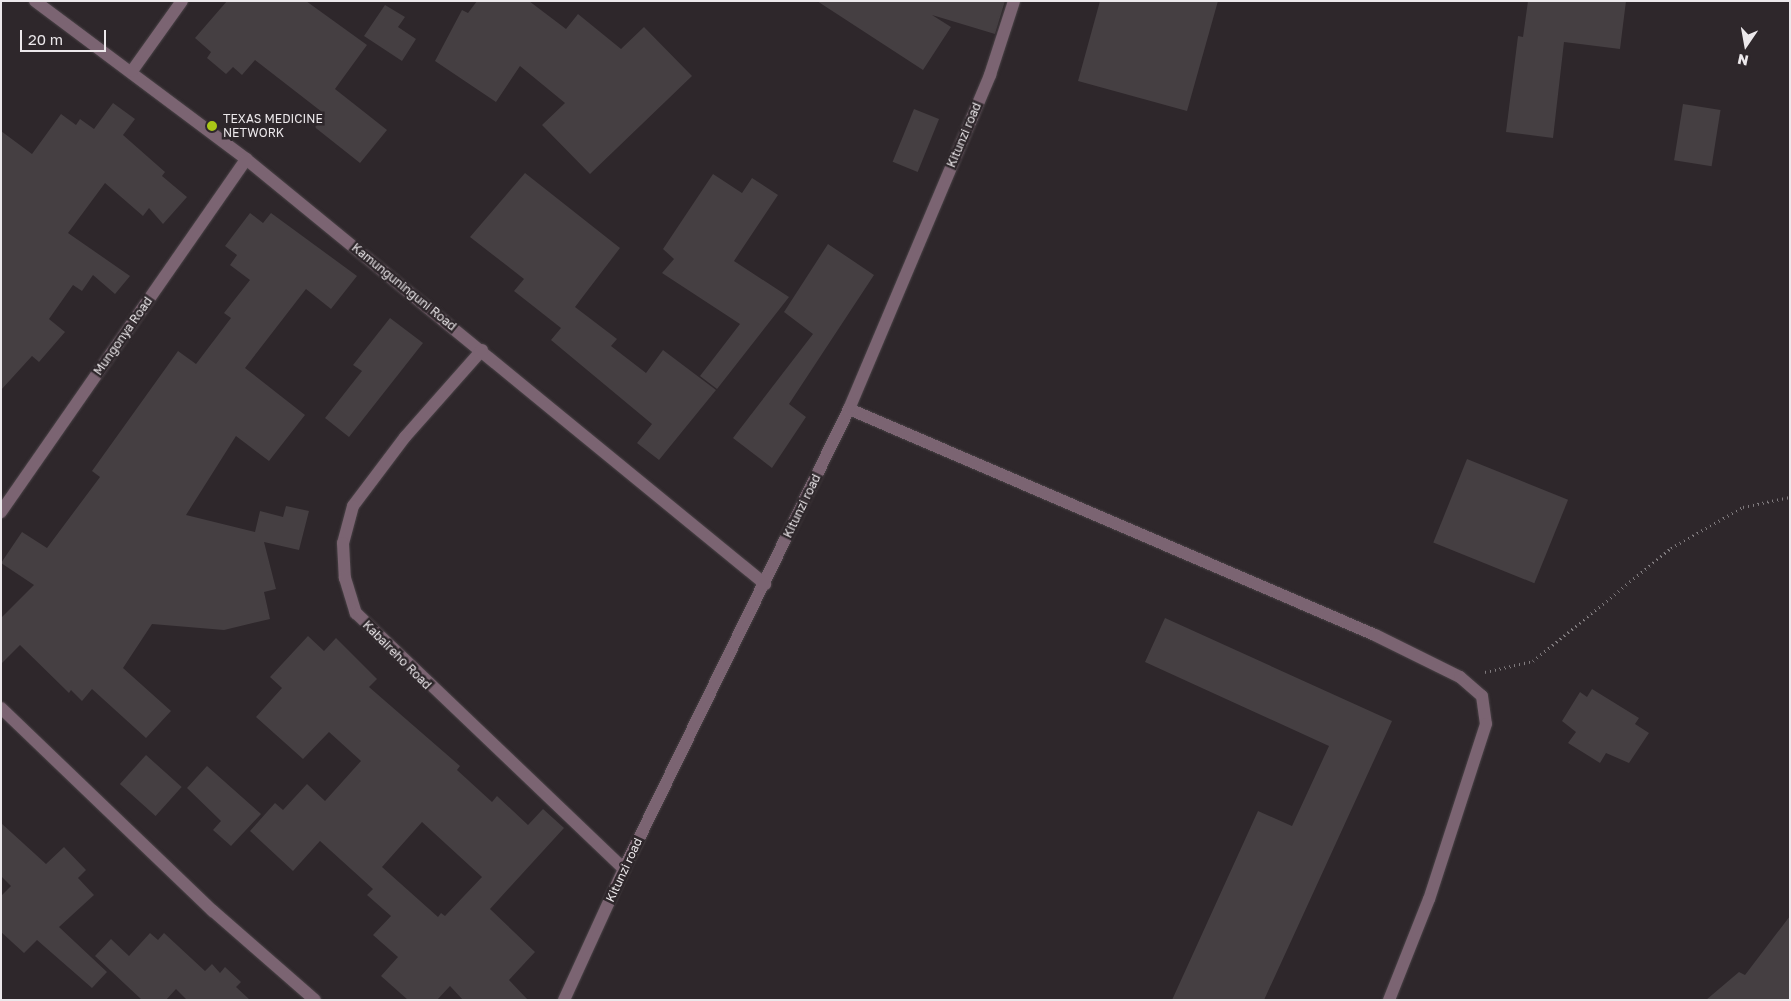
<!DOCTYPE html>
<html>
<head>
<meta charset="utf-8">
<style>
	body { margin:0 }
	#map { position:relative; width:1791px; height:1001px; overflow:hidden; background:#2e272b; font-family:"Golos Text",sans-serif }
	div>[style] { position:absolute }
	.building>* { inset:0; background:#453f42; transform-origin:0 0 }
	.path>* { height:3px; margin-top:-1.5px; transform-origin:0; background:repeating-linear-gradient(90deg,#807b7e 0 1px,transparent 0 5px) }
	.roads { filter:drop-shadow(0 0 1px #494246) drop-shadow(0 0 1px #494246) }
	.minor>* { height:12px; margin:-6px; padding:0 6px; transform-origin:6px; border-radius:6px; background:#7b6472 }
	.dots>* { width:14px; height:14px; translate:-50% -50%; box-sizing:border-box; border:2px solid #2e272b; border-radius:50% }
	span { translate:-50% -50%; white-space:nowrap; text-align:center; line-height:1.15; -webkit-text-stroke:5px #2e272b; paint-order:stroke }
	.poi-label { font-size:12px; color:#ece8eb }
	.left { translate:0 -50%; text-align:left }
	.street-label { font-size:12px; color:#ece8eb }
	.frame { position:absolute; inset:0; border:2px solid #ece8eb; pointer-events:none }
	.north { position:absolute; left:1721px; top:20px; width:50px; height:50px; -webkit-text-stroke:4px #2e272b; paint-order:stroke; rotate:192deg; font-size:14px; font-weight:700; line-height:20px; text-align:center; color:#ece8eb }
	.north::after { content:''; display:block; margin:auto; width:18px; height:22px; background:#ece8eb; clip-path:polygon(50% 0,100% 100%,50% 72%,0 100%) }
	.scale { position:absolute; left:20px; top:30px; width:86px; height:22px; box-sizing:border-box; border:2px solid #ece8eb; border-top:0; padding-left:6px; font-size:15px; line-height:18px; white-space:nowrap; color:#ece8eb; -webkit-text-stroke:4px #2e272b; paint-order:stroke }
</style>
</head>
<body>
<div id="map">
	<div class="building">
		<i style="clip-path:polygon(227px 1px,306px 1px,367px 45px,335px 89px,387px 130px,360px 163px,312px 125px,322px 112px,255px 60px,242px 75px,233px 67px,226px 74px,207px 58px,211px 52px,195px 38px)"></i>
		<i style="clip-path:polygon(477px 1px,529px 1px,566px 29px,578px 14px,621px 49px,644px 27px,692px 76px,590px 174px,542px 125px,565px 103px,520px 66px,496px 102px,435px 61px,462px 10px,468px 13px)"></i>
		<i style="clip-path:polygon(817px 1px,1005px 1px,995px 34px,932px 15px,951px 27px,923px 70px)"></i>
		<i style="clip-path:polygon(1100px 1px,1218px 1px,1187px 111px,1078px 81px)"></i>
		<i style="clip-path:polygon(1528px 1px,1626px 1px,1620px 49px,1564px 42px,1553px 138px,1506px 132px,1518px 36px,1523px 37px)"></i>
		<i style="clip-path:polygon(385px 5px,405px 17px,398px 27px,416px 39px,402px 61px,364px 36px)"></i>
		<i style="clip-path:polygon(113px 103px,135px 119px,123px 135px,165px 172px,162px 176px,187px 197px,163px 224px,149px 208px,143px 216px,105px 183px,68px 233px,130px 276px,115px 294px,93px 275px,82px 291px,73px 285px,49px 319px,65px 332px,39px 362px,32px 356px,1px 390px,1px 131px,32px 154px,61px 114px,76px 125px,80px 119px,94px 129px)"></i>
		<i style="left:1683px;top:104px;width:38px;height:57px;rotate:9deg"></i>
		<i style="left:914px;top:109px;width:27px;height:57px;rotate:22deg"></i>
		<i style="clip-path:polygon(525px 173px,620px 248px,575px 307px,617px 339px,611px 346px,646px 373px,663px 350px,716px 390px,659px 460px,637px 443px,652px 424px,551px 340px,561px 328px,514px 291px,524px 279px,470px 237px)"></i>
		<i style="clip-path:polygon(713px 174px,742px 193px,752px 178px,778px 195px,734px 261px,789px 297px,717px 389px,700px 376px,740px 324px,662px 273px,674px 259px,663px 249px)"></i>
		<i style="clip-path:polygon(250px 213px,263px 223px,271px 213px,357px 276px,331px 309px,306px 289px,245px 368px,305px 415px,269px 461px,236px 436px,186px 515px,255px 532px,260px 511px,283px 517px,286px 506px,309px 511px,299px 550px,264px 542px,276px 589px,264px 592px,270px 619px,224px 630px,152px 624px,123px 668px,171px 711px,146px 738px,92px 689px,82px 701px,71px 690px,69px 693px,20px 645px,1px 664px,1px 618px,34px 585px,1px 563px,22px 532px,47px 548px,100px 477px,92px 471px,178px 351px,196px 364px,231px 318px,224px 313px,250px 280px,230px 265px,237px 255px,225px 246px)"></i>
		<i style="clip-path:polygon(828px 244px,874px 275px,789px 404px,806px 417px,772px 468px,733px 438px,813px 334px,784px 312px)"></i>
		<i style="clip-path:polygon(390px 318px,423px 343px,349px 437px,325px 418px,362px 371px,353px 365px)"></i>
		<i style="left:1467px;top:459px;width:109px;height:90px;rotate:22deg"></i>
		<i style="clip-path:polygon(1165px 618px,1392px 721px,1264px 1000px,1172px 1000px,1258px 811px,1292px 826px,1329px 746px,1145px 662px)"></i>
		<i style="clip-path:polygon(evenodd,308px 636px,324px 651px,336px 638px,377px 679px,369px 687px,460px 766px,457px 770px,492px 802px,497px 796px,528px 825px,543px 809px,564px 828px,490px 909px,535px 952px,509px 980px,528px 1000px,463px 1000px,450px 986px,437px 1000px,408px 1000px,381px 976px,398px 957px,373px 935px,391px 916px,367px 895px,373px 889px,320px 841px,293px 871px,250px 831px,275px 803px,283px 810px,307px 784px,325px 801px,361px 761px,329px 732px,303px 759px,256px 717px,282px 688px,270px 677px,308px 636px,422px 822px,482px 877px,445px 916px,441px 913px,438px 917px,382px 867px,422px 822px)"></i>
		<i style="clip-path:polygon(1592px 689px,1639px 718px,1635px 724px,1649px 733px,1629px 763px,1606px 753px,1600px 763px,1568px 743px,1576px 732px,1562px 721px,1580px 692px,1587px 697px)"></i>
		<i style="left:146px;top:755px;width:48px;height:39px;rotate:42deg"></i>
		<i style="clip-path:polygon(207px 766px,261px 814px,231px 846px,213px 830px,221px 821px,187px 788px)"></i>
		<i style="clip-path:polygon(1px 823px,46px 864px,64px 847px,86px 870px,78px 878px,94px 895px,59px 927px,107px 972px,92px 988px,37px 940px,24px 953px,1px 932px,1px 896px,11px 886px,1px 876px)"></i>
		<i style="clip-path:polygon(1790px 916px,1790px 1000px,1706px 1000px,1739px 972px,1745px 975px)"></i>
		<i style="clip-path:polygon(150px 933px,158px 940px,164px 933px,205px 971px,212px 964px,220px 973px,225px 967px,241px 982px,236px 987px,250px 1000px,187px 1000px,176px 989px,166px 1000px,142px 1000px,95px 956px,111px 939px,129px 956px)"></i>
	</div>
	<div class="path">
		<i style="left:1485px;top:672px;width:49px;rotate:-12.9deg"></i>
		<i style="left:1533px;top:661px;width:178px;rotate:-39.3deg"></i>
		<i style="left:1671px;top:548px;width:83px;rotate:-29.7deg"></i>
		<i style="left:1743px;top:507px;width:48px;rotate:-12deg"></i>
	</div>
	<div class="roads">
		<div class="minor">
			<i style="left:35px;top:1px;width:264px;rotate:36.8deg"></i>
			<i style="left:246px;top:159px;width:671px;rotate:39.31deg"></i>
			<i style="left:132px;top:71px;width:86px;rotate:-54.5deg"></i>
			<i style="left:482px;top:350px;width:116px;rotate:131.5deg"></i>
			<i style="left:405px;top:437px;width:86px;rotate:127deg"></i>
			<i style="left:353px;top:506px;width:38px;rotate:105deg"></i>
			<i style="left:343px;top:543px;width:35px;rotate:87deg"></i>
			<i style="left:345px;top:578px;width:37px;rotate:73deg"></i>
			<i style="left:356px;top:613px;width:371px;rotate:43.7deg"></i>
			<i style="left:849px;top:409px;width:572px;rotate:23.25deg"></i>
			<i style="left:1375px;top:635px;width:95px;rotate:26.3deg"></i>
			<i style="left:1460px;top:677px;width:29px;rotate:41deg"></i>
			<i style="left:1482px;top:696px;width:28px;rotate:82deg"></i>
			<i style="left:1486px;top:724px;width:184px;rotate:108deg"></i>
			<i style="left:1429px;top:899px;width:109px;rotate:111.6deg"></i>
			<i style="left:1px;top:512px;width:430px;rotate:-55.2deg"></i>
			<i style="left:1px;top:708px;width:294px;rotate:43.8deg"></i>
			<i style="left:213px;top:911px;width:135px;rotate:41.1deg"></i>
			<i style="left:564px;top:1000px;width:144px;rotate:-65.4deg"></i>
			<i style="left:624px;top:869px;width:512px;rotate:-63.94deg"></i>
			<i style="left:849px;top:409px;width:363px;rotate:-67.1deg"></i>
			<i style="left:990px;top:75px;width:78px;rotate:-72deg"></i>
		</div>
	</div>
	<div class="dots">
		<i style="left:212px;top:126px;background:#aac717"></i>
	</div>
	<div class="poi-label">
		<span class="left" style="left:223px;top:126px">TEXAS MEDICINE<br>NETWORK</span>
	</div>
	<div class="street-label">
		<span style="left:964px;top:135px;rotate:-67deg">Kitunzi road</span>
		<span style="left:404px;top:287px;rotate:39deg">Kamunguninguni Road</span>
		<span style="left:123px;top:336px;rotate:-55deg">Mungonya Road</span>
		<span style="left:802px;top:506px;rotate:-64deg">Kitunzi road</span>
		<span style="left:397px;top:655px;rotate:45deg">Kabaireho Road</span>
		<span style="left:624px;top:870px;rotate:-65deg">Kitunzi road</span>
	</div>
	<div class="frame"></div>
	<div class="north">N</div>
	<div class="scale">20 m</div>
</div>
</body>
</html>
